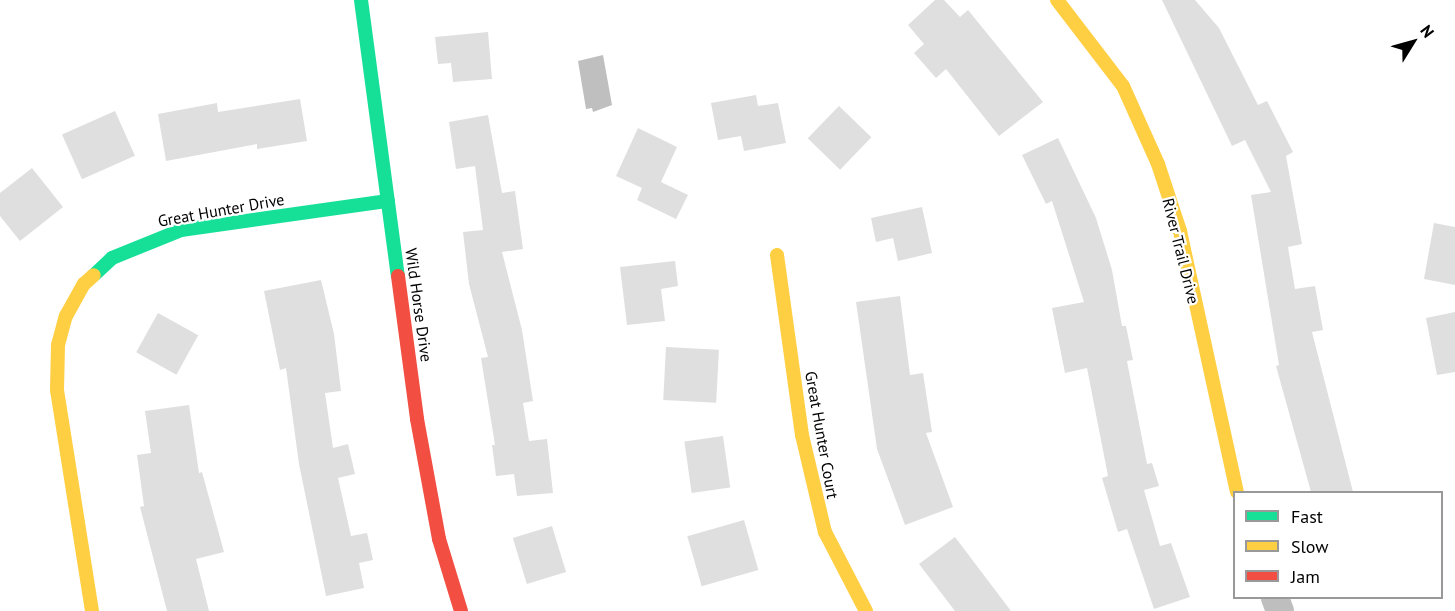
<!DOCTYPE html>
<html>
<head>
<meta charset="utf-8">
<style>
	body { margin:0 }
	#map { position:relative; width:1455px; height:611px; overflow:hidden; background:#fff; font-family:"PT Sans",sans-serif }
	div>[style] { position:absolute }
	.water>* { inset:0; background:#bfbfbf }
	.building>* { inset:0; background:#dfdfdf; transform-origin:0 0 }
	.street>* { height:28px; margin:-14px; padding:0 14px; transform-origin:14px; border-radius:14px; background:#bebebe }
	.fast>* { height:14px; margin:-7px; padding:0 7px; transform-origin:7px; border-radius:7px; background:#16e098 }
	.slow>* { height:14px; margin:-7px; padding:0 7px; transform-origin:7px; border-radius:7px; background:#ffcf43 }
	.jam>* { height:14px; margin:-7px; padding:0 7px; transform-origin:7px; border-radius:7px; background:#f24e42 }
	span { translate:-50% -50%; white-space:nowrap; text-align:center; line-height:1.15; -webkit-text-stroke:4.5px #fff; paint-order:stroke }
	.street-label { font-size:16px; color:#000 }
	.legend { position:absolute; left:1233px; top:491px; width:210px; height:108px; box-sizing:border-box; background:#fff; border:2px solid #999; margin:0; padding:8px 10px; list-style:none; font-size:18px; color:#000 }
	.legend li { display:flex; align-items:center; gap:12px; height:30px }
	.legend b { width:30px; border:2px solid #999 }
	.north { position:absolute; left:1383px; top:12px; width:60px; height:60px; -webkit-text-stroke:4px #fff; paint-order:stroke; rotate:53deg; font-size:16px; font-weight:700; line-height:24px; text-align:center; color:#000 }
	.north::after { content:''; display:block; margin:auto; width:21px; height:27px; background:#000; clip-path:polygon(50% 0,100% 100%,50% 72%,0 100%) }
</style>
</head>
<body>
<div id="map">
	<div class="water">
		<i style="clip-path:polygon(603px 55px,612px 105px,593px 112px,592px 108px,586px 109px,578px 61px)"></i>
	</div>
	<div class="building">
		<i style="clip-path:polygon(935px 0,944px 0,960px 17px,968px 10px,1043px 102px,999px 136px,946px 69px,936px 78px,914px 53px,924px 44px,908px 25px)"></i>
		<i style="clip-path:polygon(1162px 0,1195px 0,1219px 28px,1258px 105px,1267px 101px,1293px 152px,1286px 156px,1302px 244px,1288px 247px,1295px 289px,1315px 286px,1323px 330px,1312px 332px,1353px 492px,1311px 492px,1276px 366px,1279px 365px,1251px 195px,1271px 192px,1245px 140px,1232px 146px)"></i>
		<i style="clip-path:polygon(488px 32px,492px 79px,453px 82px,451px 63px,438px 64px,435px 37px)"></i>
		<i style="clip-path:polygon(756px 95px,758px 106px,778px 103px,786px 143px,744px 151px,741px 136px,718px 140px,711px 103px)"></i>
		<i style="clip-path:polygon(300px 99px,307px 141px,257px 149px,257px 144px,166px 161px,158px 114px,217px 103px,218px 112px)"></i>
		<i style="left:839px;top:106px;width:45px;height:45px;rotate:44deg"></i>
		<i style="left:115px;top:111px;width:49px;height:58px;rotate:66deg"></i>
		<i style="clip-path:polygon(488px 115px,502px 193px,515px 191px,523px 249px,502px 252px,522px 330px,533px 401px,523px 403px,529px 441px,547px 439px,553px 493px,517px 496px,514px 474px,496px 476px,492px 445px,495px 445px,481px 358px,488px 357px,469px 284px,463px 232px,483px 230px,475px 166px,456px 169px,449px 122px)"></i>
		<i style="clip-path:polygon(638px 128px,677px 147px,661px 182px,688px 195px,676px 219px,637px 200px,642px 188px,616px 176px)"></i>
		<i style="clip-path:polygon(1058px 138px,1096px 218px,1112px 270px,1122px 326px,1126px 326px,1133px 360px,1127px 361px,1147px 464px,1152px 463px,1159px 486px,1144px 490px,1160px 546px,1171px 543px,1190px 597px,1154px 609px,1127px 529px,1118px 532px,1102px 478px,1108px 476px,1087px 368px,1065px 373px,1052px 308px,1084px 302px,1052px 201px,1046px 204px,1022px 155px)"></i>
		<i style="clip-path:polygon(32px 168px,63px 207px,20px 241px,0 216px,0 193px)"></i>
		<i style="clip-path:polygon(922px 207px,932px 253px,898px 261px,893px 238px,876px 242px,871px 218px)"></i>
		<i style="clip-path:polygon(1434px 223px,1455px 227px,1455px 285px,1424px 279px)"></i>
		<i style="clip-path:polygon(675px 261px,678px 286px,661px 289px,665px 321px,627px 325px,620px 267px)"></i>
		<i style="clip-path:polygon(321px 280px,334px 334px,341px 391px,325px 393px,333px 448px,348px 444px,355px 474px,338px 478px,351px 536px,367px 533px,373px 560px,359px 563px,364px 588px,326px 596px,299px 464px,286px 368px,280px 370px,264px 291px)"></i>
		<i style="clip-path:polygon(900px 296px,910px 375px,923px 373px,932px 432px,926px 433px,953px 507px,905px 525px,877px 449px,856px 302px)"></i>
		<i style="clip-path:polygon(1455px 312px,1455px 372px,1437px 375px,1426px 318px)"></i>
		<i style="left:158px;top:313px;width:46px;height:45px;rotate:29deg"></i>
		<i style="left:666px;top:347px;width:53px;height:53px;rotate:3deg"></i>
		<i style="clip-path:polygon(189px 405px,199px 473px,202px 472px,224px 552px,196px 559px,209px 611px,167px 611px,140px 507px,144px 506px,137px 455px,151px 453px,145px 411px)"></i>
		<i style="left:723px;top:436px;width:52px;height:39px;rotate:82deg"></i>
		<i style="left:744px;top:520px;width:52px;height:59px;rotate:74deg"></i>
		<i style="left:552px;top:526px;width:48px;height:41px;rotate:73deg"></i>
		<i style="clip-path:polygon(955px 537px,1011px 611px,955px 611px,919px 564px)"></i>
	</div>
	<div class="street">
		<i style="left:1275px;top:598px;width:14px;rotate:69deg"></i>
	</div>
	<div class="fast">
		<i style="left:361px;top:0;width:278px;rotate:82.4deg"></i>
		<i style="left:94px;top:275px;width:25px;rotate:-43deg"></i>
		<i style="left:112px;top:258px;width:74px;rotate:-22.1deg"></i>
		<i style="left:181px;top:230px;width:209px;rotate:-8deg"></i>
	</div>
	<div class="slow">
		<i style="left:1057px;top:0;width:108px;rotate:52.5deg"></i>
		<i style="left:1123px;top:86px;width:85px;rotate:65.8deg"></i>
		<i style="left:1158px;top:164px;width:71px;rotate:71.8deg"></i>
		<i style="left:1180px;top:231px;width:267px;rotate:77.7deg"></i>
		<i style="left:777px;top:255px;width:182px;rotate:82.1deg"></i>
		<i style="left:802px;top:435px;width:100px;rotate:76.7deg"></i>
		<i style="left:825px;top:532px;width:89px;rotate:62.6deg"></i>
		<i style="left:92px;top:611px;width:224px;rotate:-99deg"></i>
		<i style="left:57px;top:390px;width:45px;rotate:-88.7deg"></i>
		<i style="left:58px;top:345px;width:30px;rotate:-75deg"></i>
		<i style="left:66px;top:316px;width:37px;rotate:-61deg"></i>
		<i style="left:84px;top:284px;width:13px;rotate:-42deg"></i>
	</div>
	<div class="jam">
		<i style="left:398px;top:276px;width:144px;rotate:82.4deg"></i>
		<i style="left:417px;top:419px;width:122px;rotate:79.6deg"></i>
		<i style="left:439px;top:539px;width:75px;rotate:73deg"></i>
	</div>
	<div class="street-label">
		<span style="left:221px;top:210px;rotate:-10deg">Great Hunter Drive</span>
		<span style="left:1181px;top:251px;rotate:76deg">River Trail Drive</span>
		<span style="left:419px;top:305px;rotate:82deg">Wild Horse Drive</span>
		<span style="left:822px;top:435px;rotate:80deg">Great Hunter Court</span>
	</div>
	<ul class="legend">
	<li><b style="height:8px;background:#16e098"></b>Fast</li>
	<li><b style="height:8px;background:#ffcf43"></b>Slow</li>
	<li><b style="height:8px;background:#f24e42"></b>Jam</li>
	</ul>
	<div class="north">N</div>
</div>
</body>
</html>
